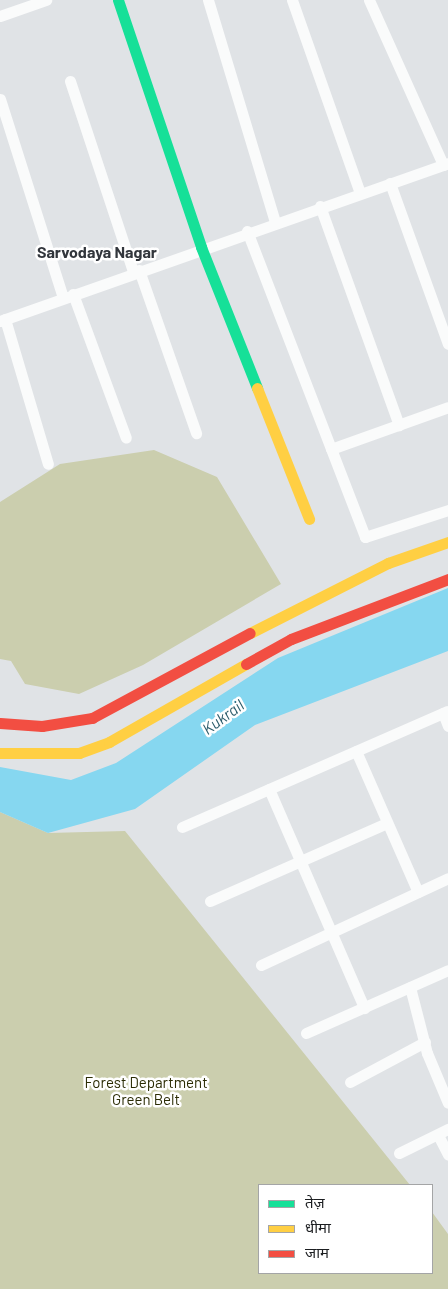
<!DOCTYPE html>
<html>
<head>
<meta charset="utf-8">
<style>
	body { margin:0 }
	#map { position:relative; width:448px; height:1289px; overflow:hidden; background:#e0e3e6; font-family:Barlow,"Noto Sans Devanagari",sans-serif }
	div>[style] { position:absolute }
	.green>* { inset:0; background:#cbceae }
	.water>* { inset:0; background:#86d7f0 }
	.street>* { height:11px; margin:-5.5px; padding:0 5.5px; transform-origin:5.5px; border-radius:5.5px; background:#fafbfb }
	.fast>* { height:11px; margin:-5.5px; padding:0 5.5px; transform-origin:5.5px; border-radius:5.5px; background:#16e098 }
	.slow>* { height:11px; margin:-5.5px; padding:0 5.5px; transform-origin:5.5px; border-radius:5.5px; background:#ffcf43 }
	.jam>* { height:11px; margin:-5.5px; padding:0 5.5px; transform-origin:5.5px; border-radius:5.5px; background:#f24e42 }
	span { translate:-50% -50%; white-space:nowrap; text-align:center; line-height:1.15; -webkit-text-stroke:5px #fff; paint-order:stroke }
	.park-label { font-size:15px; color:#2b2c04 }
	.neighbourhood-label { font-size:16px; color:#32363c; font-weight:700 }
	.water-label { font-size:16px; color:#2d5d6c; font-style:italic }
	.legend { position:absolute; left:258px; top:1184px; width:175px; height:90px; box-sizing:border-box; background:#fff; border:1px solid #a4a5a6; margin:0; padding:6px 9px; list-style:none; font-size:15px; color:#1c1e21 }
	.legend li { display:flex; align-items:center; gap:10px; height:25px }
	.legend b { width:25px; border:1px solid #a4a5a6 }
</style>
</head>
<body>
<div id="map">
	<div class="green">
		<i style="clip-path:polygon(154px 450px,217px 477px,281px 584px,143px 665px,79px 694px,25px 684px,11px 661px,0 659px,0 502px,60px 464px)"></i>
		<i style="clip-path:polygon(0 812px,48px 833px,125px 831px,410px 1185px,259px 1185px,259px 1273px,432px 1273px,432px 1212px,448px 1234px,448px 1289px,0 1289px)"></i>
	</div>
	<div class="water">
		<i style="clip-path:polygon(448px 588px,448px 651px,255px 725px,135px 809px,48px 833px,0 812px,0 767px,71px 780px,116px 763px,278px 658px)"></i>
	</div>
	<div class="street">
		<i style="left:208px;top:0;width:232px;rotate:73.2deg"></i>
		<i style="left:292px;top:0;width:205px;rotate:70.6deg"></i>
		<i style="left:369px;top:0;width:181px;rotate:65.8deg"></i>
		<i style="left:0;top:16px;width:49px;rotate:-19.2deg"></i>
		<i style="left:70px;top:81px;width:201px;rotate:71.7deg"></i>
		<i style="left:0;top:99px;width:209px;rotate:72.4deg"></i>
		<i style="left:390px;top:183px;width:171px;rotate:70.2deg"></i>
		<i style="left:320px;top:206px;width:233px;rotate:70.2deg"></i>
		<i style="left:247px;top:231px;width:328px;rotate:68.9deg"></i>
		<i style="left:365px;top:537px;width:87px;rotate:-18deg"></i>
		<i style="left:139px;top:270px;width:173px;rotate:70.7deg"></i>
		<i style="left:73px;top:294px;width:153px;rotate:69.8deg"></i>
		<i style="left:5px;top:319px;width:151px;rotate:73.5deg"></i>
		<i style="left:0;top:321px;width:475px;rotate:-19.4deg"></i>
		<i style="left:331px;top:449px;width:124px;rotate:-19.7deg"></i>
		<i style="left:443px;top:713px;width:14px;rotate:69deg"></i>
		<i style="left:356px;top:751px;width:154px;rotate:66.3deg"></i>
		<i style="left:269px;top:789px;width:239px;rotate:66.5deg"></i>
		<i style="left:182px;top:827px;width:290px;rotate:-23.6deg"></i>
		<i style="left:210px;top:901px;width:193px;rotate:-23.8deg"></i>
		<i style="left:261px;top:965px;width:206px;rotate:-24.9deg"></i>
		<i style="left:410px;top:987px;width:68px;rotate:75.6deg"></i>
		<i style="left:427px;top:1053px;width:54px;rotate:67.2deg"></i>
		<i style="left:306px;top:1033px;width:155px;rotate:-23.9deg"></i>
		<i style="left:350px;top:1082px;width:85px;rotate:-28.1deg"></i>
		<i style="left:438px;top:1135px;width:22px;rotate:63deg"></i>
		<i style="left:399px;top:1153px;width:55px;rotate:-26.1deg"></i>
	</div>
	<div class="fast">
		<i style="left:118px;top:0;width:261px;rotate:71.4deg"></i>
		<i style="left:201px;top:247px;width:152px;rotate:68.3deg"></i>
	</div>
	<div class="slow">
		<i style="left:257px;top:388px;width:141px;rotate:68.3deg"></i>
		<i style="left:250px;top:633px;width:155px;rotate:-26.9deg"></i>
		<i style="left:388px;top:563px;width:64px;rotate:-19.3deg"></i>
		<i style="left:0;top:753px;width:79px"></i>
		<i style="left:79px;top:753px;width:32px;rotate:-20deg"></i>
		<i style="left:109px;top:742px;width:158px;rotate:-29.7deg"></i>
	</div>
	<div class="jam">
		<i style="left:246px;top:664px;width:51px;rotate:-29.1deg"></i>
		<i style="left:291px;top:639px;width:168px;rotate:-20.9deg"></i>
		<i style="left:0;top:723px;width:42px;rotate:4.1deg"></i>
		<i style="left:42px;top:726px;width:51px;rotate:-9.1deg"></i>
		<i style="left:92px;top:718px;width:179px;rotate:-28.3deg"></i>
	</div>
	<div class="park-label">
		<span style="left:146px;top:1091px">Forest Department<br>Green Belt</span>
	</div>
	<div class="neighbourhood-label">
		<span style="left:97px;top:252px">Sarvodaya Nagar</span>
	</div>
	<div class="water-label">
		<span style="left:223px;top:717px;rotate:-36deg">Kukrail</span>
	</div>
	<ul class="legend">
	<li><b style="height:6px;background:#16e098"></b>तेज़</li>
	<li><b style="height:6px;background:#ffcf43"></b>धीमा</li>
	<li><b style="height:6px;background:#f24e42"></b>जाम</li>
	</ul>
</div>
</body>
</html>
